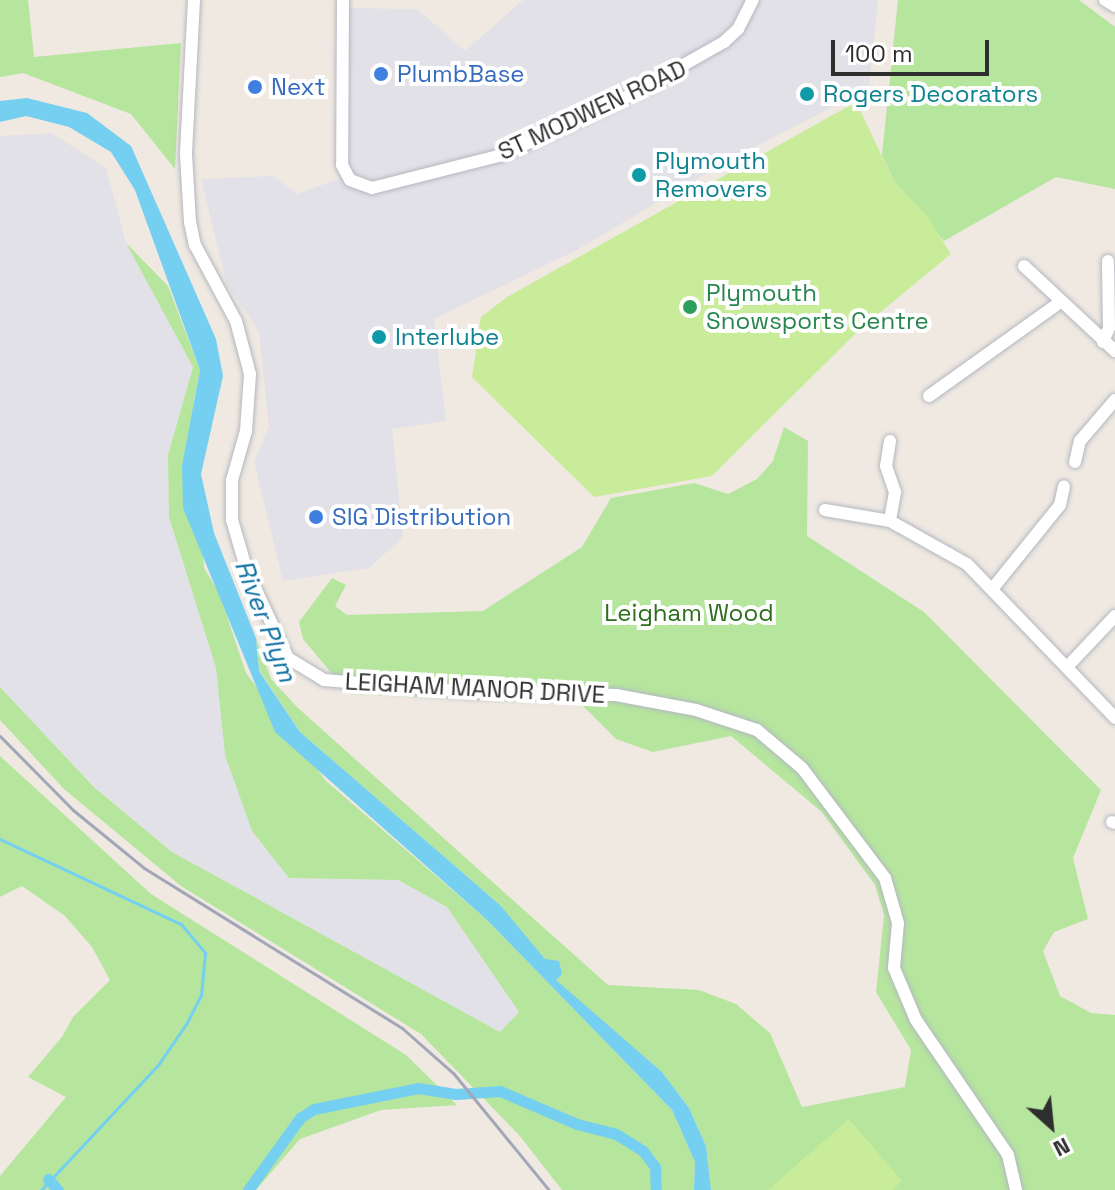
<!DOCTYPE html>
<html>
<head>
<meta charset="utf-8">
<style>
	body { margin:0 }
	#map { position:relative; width:1115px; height:1190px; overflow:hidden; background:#efe9e1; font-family:"Space Grotesk",sans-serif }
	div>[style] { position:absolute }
	.industrial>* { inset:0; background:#e3e1e8 }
	.green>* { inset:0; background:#b6e59e }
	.pitch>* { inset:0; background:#c9ec9a }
	.water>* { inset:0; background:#75cff0 }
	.stream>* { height:3px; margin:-1.5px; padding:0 1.5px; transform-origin:1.5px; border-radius:1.5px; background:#75cff0 }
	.canal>* { height:11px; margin:-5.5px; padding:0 5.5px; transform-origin:5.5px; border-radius:5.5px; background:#75cff0 }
	.roads { filter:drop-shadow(0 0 2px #b4b7c1) drop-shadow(0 0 2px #b4b7c1) }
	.minor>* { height:12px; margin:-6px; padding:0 6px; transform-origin:6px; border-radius:6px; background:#fff }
	.rail>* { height:3px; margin:-1.5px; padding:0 1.5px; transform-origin:1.5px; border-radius:1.5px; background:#a3a6b8 }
	.dots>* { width:22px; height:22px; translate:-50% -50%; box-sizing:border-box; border:4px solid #fff; border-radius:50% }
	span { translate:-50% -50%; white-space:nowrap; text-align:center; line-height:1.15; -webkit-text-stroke:8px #fff; paint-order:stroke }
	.shop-label { font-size:24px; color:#366cbe }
	.left { translate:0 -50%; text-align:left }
	.culture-label { font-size:24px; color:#0d838f }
	.street-label { font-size:24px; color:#2e2e2e }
	.leisure-label { font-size:24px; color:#27864d }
	.park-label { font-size:24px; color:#2c6e1b }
	.water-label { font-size:26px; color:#0d6fa3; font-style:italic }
	.north { position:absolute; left:1011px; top:1086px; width:80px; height:80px; -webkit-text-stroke:6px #fff; paint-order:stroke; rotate:153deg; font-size:22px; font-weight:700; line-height:32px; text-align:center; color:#2e2e2e }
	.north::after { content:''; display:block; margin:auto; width:28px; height:36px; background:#2e2e2e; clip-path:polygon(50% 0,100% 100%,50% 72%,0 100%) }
	.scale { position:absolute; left:831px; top:40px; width:158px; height:36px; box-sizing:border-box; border:4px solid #2e2e2e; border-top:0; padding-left:10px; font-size:24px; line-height:28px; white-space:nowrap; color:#2e2e2e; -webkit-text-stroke:6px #fff; paint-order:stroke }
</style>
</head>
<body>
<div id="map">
	<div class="industrial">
		<i style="clip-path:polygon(523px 0,878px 0,869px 88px,724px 163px,575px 251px,434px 319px,446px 421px,392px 429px,403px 537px,369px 568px,283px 581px,254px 461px,269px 427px,259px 332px,227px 285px,201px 179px,273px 176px,297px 194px,341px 178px,343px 8px,417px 9px,465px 51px)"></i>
		<i style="clip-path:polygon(52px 133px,106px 168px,126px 243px,193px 367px,168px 455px,169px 517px,216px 668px,225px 755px,289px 878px,398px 880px,447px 907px,519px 1012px,500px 1032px,172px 852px,96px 788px,0 687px,0 136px)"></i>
	</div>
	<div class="green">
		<i style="clip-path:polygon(0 0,28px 0,34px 57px,181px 43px,175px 169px,131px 114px,23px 73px,0 77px)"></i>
		<i style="clip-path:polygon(898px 0,1079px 0,1115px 27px,1115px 189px,1056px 177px,944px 241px,894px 181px,882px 155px)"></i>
		<i style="clip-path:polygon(126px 243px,168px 286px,200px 370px,193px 405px,204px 568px,219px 593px,246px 673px,326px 781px,487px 920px,672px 1110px,695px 1162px,694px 1190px,562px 1190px,519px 1135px,421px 1034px,181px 886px,64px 789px,0 720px,0 687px,95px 788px,172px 852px,500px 1032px,519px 1012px,447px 907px,398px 880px,289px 878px,252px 831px,225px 755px,216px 668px,169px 517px,168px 455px,193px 367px)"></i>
		<i style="clip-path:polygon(784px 427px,808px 441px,807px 536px,924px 612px,1101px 790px,1073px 858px,1088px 919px,1054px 932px,1043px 951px,1060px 996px,1091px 1013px,1115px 1015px,1115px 1190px,711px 1190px,706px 1146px,689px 1108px,662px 1072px,555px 980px,500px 905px,300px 732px,259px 670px,256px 638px,271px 679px,298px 708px,608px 985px,699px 990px,736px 1004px,770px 1033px,802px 1107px,905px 1087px,911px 1050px,876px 992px,884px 915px,875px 885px,822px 812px,731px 736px,653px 752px,616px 739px,582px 705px,349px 694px,303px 639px,299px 622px,332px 578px,346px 585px,335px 606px,347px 615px,483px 611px,582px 547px,611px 498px,694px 483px,728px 494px,757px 479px,773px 461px)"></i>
		<i style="clip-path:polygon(0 756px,151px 894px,406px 1055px,457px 1105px,381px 1110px,300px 1139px,256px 1190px,0 1190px,0 1176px,66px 1097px,28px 1077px,62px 1037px,73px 1017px,110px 980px,92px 947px,65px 916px,22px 886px,0 897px)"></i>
	</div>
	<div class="pitch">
		<i style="clip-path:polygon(856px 102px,894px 181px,927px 216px,951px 254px,860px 329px,712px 476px,594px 497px,472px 377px,481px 317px,507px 297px)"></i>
		<i style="clip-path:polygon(849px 1119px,902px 1181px,892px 1190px,768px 1190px)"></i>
	</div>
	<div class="water">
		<i style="clip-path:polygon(27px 98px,87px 113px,131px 146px,216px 339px,223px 376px,201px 474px,214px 533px,256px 638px,259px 671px,300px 732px,500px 905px,545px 959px,559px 961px,562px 974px,556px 980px,662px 1072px,689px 1108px,706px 1146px,711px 1190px,694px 1190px,695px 1162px,672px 1110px,487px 920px,275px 732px,183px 508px,182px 466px,200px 370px,135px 190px,111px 152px,69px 127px,26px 116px,0 122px,0 101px)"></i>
	</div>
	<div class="stream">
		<i style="left:0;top:839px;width:200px;rotate:25.2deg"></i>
		<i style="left:181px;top:924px;width:38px;rotate:50deg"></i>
		<i style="left:205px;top:953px;width:42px;rotate:95.4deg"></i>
		<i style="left:201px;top:995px;width:33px;rotate:117deg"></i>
		<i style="left:186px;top:1024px;width:50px;rotate:124.3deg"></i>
		<i style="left:158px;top:1065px;width:171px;rotate:133.1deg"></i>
	</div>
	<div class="canal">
		<i style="left:48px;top:1179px;width:15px;rotate:48deg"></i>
		<i style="left:248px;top:1190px;width:89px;rotate:-54.2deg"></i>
		<i style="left:300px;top:1118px;width:17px;rotate:-33deg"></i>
		<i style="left:314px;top:1109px;width:106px;rotate:-11.4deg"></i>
		<i style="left:418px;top:1088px;width:38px;rotate:9deg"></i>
		<i style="left:456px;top:1094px;width:44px;rotate:-3.9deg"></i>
		<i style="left:500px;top:1091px;width:84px;rotate:23.2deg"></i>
		<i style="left:577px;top:1124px;width:40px;rotate:14.4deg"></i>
		<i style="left:616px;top:1134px;width:32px;rotate:32deg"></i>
		<i style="left:643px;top:1151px;width:20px;rotate:53deg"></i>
		<i style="left:655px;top:1167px;width:23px;rotate:88deg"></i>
	</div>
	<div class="roads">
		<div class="minor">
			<i style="left:194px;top:0;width:155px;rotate:93deg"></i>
			<i style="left:186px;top:155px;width:67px;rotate:86.6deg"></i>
			<i style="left:190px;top:222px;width:24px;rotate:78deg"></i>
			<i style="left:195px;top:245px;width:86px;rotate:61.7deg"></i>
			<i style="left:236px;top:321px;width:55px;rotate:75.2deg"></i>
			<i style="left:250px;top:374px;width:57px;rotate:94deg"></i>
			<i style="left:246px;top:431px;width:51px;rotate:105.9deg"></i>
			<i style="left:232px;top:480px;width:40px;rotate:90deg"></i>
			<i style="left:232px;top:520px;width:53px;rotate:73.6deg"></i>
			<i style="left:247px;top:571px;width:96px;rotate:64.8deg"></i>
			<i style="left:288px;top:658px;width:42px;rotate:31.4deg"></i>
			<i style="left:324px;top:680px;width:144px;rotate:4.8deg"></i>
			<i style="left:467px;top:692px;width:149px;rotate:1.2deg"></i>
			<i style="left:616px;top:695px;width:81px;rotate:10.6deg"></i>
			<i style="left:696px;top:710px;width:64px;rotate:18.2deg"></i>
			<i style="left:757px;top:730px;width:59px;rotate:40.2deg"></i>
			<i style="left:802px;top:768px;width:138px;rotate:53deg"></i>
			<i style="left:885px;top:878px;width:47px;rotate:73.9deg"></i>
			<i style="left:898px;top:923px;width:45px;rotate:95.1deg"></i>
			<i style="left:894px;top:968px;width:56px;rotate:67.1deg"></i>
			<i style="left:916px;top:1020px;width:163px;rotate:55.7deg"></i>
			<i style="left:1008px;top:1155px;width:36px;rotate:77deg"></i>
			<i style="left:343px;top:0;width:165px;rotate:90.3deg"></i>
			<i style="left:342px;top:165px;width:17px;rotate:62deg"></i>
			<i style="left:350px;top:180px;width:23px;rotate:20deg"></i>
			<i style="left:372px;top:188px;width:134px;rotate:-14.2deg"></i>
			<i style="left:502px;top:155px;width:136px;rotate:-24.9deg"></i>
			<i style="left:625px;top:98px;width:114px;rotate:-29.5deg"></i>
			<i style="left:724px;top:42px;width:19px;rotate:-43deg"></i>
			<i style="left:738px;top:29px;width:33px;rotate:-63deg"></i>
			<i style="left:1105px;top:0;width:12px;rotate:31deg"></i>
			<i style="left:1024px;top:266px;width:125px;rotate:43deg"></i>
			<i style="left:1103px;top:342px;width:15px;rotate:-67deg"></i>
			<i style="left:1109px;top:328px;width:67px;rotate:-90.9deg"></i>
			<i style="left:929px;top:396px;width:160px;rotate:-35.6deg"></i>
			<i style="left:890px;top:441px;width:25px;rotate:99deg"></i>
			<i style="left:886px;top:466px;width:28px;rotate:71deg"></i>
			<i style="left:895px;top:492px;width:29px;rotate:100deg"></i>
			<i style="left:1075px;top:462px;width:22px;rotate:-77deg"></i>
			<i style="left:1080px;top:441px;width:54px;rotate:-49.5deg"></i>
			<i style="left:825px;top:510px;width:66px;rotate:9.6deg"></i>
			<i style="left:890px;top:521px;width:88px;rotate:29.2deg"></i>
			<i style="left:967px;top:564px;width:214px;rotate:46.1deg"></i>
			<i style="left:993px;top:588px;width:107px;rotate:-51.1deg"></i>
			<i style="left:1060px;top:505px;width:19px;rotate:-78deg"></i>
			<i style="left:1067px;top:667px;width:70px;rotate:-46.7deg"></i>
			<i style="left:1112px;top:822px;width:3px;rotate:18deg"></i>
		</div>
	</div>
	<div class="rail">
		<i style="left:0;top:736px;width:104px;rotate:45.4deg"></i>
		<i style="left:73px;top:810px;width:92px;rotate:39.2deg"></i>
		<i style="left:144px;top:868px;width:304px;rotate:31.8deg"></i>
		<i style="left:402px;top:1028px;width:69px;rotate:41.5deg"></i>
		<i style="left:454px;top:1074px;width:150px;rotate:50.7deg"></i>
	</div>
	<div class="dots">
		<i style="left:381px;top:74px;background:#3f7fe0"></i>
		<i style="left:255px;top:87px;background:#3f7fe0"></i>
		<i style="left:807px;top:94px;background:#0f9aa8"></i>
		<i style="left:639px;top:175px;background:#0f9aa8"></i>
		<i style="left:690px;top:307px;background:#2e9e5b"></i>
		<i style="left:379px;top:337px;background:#0f9aa8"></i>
		<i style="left:316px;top:517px;background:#3f7fe0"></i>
	</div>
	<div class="shop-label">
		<span class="left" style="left:397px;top:74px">PlumbBase</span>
		<span class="left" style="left:271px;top:87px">Next</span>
		<span class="left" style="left:332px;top:517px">SIG Distribution</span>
	</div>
	<div class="culture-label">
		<span class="left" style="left:823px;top:94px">Rogers Decorators</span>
		<span class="left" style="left:655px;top:175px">Plymouth<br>Removers</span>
		<span class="left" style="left:395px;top:337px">Interlube</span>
	</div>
	<div class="street-label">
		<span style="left:592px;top:110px;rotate:-25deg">ST MODWEN ROAD</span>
		<span style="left:475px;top:688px;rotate:3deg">LEIGHAM MANOR DRIVE</span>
	</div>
	<div class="leisure-label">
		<span class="left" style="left:706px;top:307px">Plymouth<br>Snowsports Centre</span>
	</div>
	<div class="park-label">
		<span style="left:689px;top:613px">Leigham Wood</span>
	</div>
	<div class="water-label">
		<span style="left:265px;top:621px;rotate:69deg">River Plym</span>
	</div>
	<div class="north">N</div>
	<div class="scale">100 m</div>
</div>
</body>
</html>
